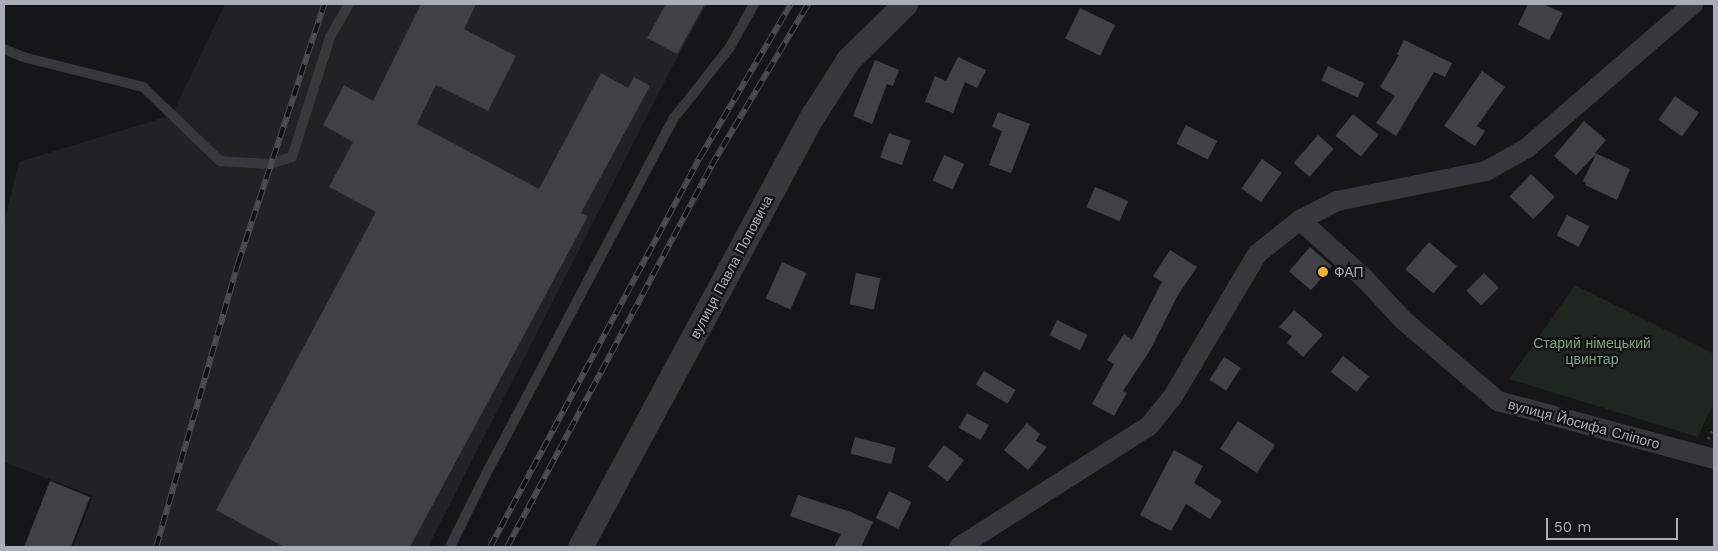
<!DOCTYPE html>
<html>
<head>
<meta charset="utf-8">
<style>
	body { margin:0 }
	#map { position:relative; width:1718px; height:551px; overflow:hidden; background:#161618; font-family:"Work Sans",sans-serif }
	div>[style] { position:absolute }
	.built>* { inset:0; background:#222225 }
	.green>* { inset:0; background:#1e261f }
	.building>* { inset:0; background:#404145; transform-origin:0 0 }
	.path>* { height:3px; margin-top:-1.5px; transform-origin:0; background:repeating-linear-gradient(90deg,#3d3f44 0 2.5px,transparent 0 6.5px) }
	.service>* { height:10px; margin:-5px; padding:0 5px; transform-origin:5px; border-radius:5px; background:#37383d }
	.minor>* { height:20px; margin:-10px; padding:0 10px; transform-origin:10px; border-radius:10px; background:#37383d }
	.tertiary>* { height:25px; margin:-12.5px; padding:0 12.5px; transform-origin:12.5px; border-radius:12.5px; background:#37383d }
	.rail>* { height:5.5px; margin-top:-2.75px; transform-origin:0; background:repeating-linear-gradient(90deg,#111113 0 11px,#4a4c52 0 22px); box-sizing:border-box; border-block:1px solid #4a4c52 }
	.dots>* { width:14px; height:14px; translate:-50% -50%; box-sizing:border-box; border:2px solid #111113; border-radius:50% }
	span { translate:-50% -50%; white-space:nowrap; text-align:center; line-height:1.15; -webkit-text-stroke:4.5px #111113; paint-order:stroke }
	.street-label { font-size:14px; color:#a8adb8 }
	.poi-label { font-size:14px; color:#a8adb8 }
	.left { translate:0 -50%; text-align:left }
	.park-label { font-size:14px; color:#7fa381 }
	.frame { position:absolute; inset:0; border:5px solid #a8adb8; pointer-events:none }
	.scale { position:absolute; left:1546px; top:518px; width:132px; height:22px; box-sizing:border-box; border:2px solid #a8adb8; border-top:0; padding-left:6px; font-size:15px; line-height:18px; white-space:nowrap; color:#a8adb8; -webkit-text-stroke:4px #111113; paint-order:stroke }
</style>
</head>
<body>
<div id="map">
	<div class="built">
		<i style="clip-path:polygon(225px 4px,707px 4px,671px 69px,428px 547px,73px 547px,93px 496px,4px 462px,4px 222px,19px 162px,172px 115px)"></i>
	</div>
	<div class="green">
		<i style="clip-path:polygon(1575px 285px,1714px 354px,1714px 402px,1698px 437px,1509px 379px)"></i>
	</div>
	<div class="building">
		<i style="clip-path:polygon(421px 4px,476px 4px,464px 29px,516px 56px,488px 111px,436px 85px,417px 124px,539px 189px,601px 73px,628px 88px,634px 77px,650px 86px,581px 213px,588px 216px,410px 547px,284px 547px,216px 510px,376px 212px,329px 187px,353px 142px,323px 125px,344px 85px,373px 101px)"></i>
		<i style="clip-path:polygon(666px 4px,705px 4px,677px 54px,647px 38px)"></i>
		<i style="clip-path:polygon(1528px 4px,1543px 4px,1563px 13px,1549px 40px,1518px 25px)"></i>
		<i style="left:1080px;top:8px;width:39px;height:34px;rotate:26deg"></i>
		<i style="clip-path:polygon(1404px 40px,1452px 63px,1445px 77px,1434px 72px,1396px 136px,1376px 123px,1395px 96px,1380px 87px,1399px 55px,1397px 54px)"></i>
		<i style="clip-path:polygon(958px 57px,986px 70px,977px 88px,965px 82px,953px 113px,925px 102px,935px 76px,946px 81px)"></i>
		<i style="clip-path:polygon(875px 60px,899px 70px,893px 86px,887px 84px,872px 124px,853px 116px)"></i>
		<i style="left:1328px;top:66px;width:40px;height:16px;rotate:25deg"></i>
		<i style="clip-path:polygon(1482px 71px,1505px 87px,1477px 126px,1485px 131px,1475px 146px,1444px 126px)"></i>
		<i style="left:1675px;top:96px;width:29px;height:29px;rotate:35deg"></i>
		<i style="clip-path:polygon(998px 112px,1030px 124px,1011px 173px,989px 165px,1002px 131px,992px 127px)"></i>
		<i style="left:1353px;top:114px;width:33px;height:28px;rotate:39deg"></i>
		<i style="clip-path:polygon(1584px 121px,1606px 140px,1595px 153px,1630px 169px,1617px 200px,1585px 185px,1586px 183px,1583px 181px,1596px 154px,1576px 175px,1554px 156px)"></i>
		<i style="left:1186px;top:125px;width:35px;height:21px;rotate:27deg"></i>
		<i style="left:889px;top:133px;width:23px;height:26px;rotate:20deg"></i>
		<i style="left:1318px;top:135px;width:21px;height:37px;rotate:41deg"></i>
		<i style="left:944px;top:155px;width:22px;height:28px;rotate:24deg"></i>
		<i style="left:1262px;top:159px;width:24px;height:36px;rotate:35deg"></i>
		<i style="left:1531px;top:174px;width:33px;height:31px;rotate:44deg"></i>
		<i style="left:1095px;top:187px;width:36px;height:22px;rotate:23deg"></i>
		<i style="left:1567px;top:215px;width:25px;height:23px;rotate:27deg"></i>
		<i style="left:1429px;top:242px;width:37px;height:36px;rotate:41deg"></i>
		<i style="left:1310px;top:247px;width:29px;height:32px;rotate:41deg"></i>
		<i style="clip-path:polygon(1170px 250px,1197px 267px,1178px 295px,1149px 352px,1123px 391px,1127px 393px,1114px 416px,1092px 404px,1114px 364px,1107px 360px,1124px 334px,1132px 340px,1162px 282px,1153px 276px)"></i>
		<i style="left:782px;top:262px;width:27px;height:40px;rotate:24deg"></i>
		<i style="left:856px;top:273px;width:25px;height:32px;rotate:12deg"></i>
		<i style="left:1484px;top:273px;width:21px;height:25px;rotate:45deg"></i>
		<i style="clip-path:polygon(1294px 310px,1323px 335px,1303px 357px,1287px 343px,1292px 336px,1279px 327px)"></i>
		<i style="left:1057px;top:320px;width:34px;height:17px;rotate:26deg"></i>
		<i style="left:1343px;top:356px;width:33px;height:20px;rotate:38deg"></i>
		<i style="left:1224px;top:357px;width:20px;height:27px;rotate:33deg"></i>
		<i style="left:984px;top:371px;width:37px;height:16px;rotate:31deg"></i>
		<i style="left:967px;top:413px;width:25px;height:17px;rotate:29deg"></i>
		<i style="left:1238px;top:421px;width:44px;height:33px;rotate:33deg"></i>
		<i style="clip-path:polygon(1027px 423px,1040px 434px,1036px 441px,1047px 447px,1028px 470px,1004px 450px)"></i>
		<i style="left:855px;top:437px;width:42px;height:17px;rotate:15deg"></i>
		<i style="left:944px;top:445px;width:25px;height:27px;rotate:37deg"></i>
		<i style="clip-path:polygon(1174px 450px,1203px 466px,1194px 483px,1222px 501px,1210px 519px,1186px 504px,1171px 531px,1140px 515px)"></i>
		<i style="clip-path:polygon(50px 481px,90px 497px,71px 547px,24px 547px)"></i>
		<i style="left:889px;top:491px;width:25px;height:30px;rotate:26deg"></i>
		<i style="clip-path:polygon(798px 495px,851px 512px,873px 522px,861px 547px,834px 547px,841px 534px,790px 516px)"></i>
	</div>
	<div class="path">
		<i style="left:1708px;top:439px;width:13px;rotate:-63deg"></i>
	</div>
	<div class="service">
		<i style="left:4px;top:49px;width:21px;rotate:23deg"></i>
		<i style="left:23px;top:57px;width:124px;rotate:14deg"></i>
		<i style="left:143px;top:87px;width:107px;rotate:43.9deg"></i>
		<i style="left:220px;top:161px;width:50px;rotate:3.4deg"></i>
		<i style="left:270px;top:164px;width:23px;rotate:-18deg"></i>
		<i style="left:292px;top:157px;width:126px;rotate:-72.4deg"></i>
		<i style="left:330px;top:37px;width:38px;rotate:-60deg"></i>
		<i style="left:450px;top:547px;width:81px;rotate:-63.7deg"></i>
		<i style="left:486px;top:474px;width:403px;rotate:-62.2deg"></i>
		<i style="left:674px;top:118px;width:90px;rotate:-51.7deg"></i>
		<i style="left:730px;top:47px;width:49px;rotate:-60.8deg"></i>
	</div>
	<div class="minor">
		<i style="left:1300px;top:220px;width:86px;rotate:42.2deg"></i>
		<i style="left:1364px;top:278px;width:57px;rotate:47.1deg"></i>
		<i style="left:1403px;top:320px;width:125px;rotate:40.5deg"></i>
		<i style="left:1498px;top:401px;width:224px;rotate:15deg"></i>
		<i style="left:959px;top:547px;width:225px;rotate:-32.5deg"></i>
		<i style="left:1149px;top:426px;width:36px;rotate:-51deg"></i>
		<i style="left:1172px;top:398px;width:167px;rotate:-59.4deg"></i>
		<i style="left:1257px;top:254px;width:55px;rotate:-38.3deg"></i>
		<i style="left:1300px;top:220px;width:42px;rotate:-27.2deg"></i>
		<i style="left:1337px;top:201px;width:152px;rotate:-11.4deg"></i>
		<i style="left:1486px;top:171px;width:47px;rotate:-29.3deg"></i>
		<i style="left:1527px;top:148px;width:220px;rotate:-40.9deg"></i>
	</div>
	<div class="tertiary">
		<i style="left:580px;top:547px;width:491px;rotate:-61.7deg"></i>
		<i style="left:813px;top:115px;width:65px;rotate:-57.5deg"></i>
		<i style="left:848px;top:60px;width:80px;rotate:-44.5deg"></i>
	</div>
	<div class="rail">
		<i style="left:156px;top:547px;width:296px;rotate:-73.9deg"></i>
		<i style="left:238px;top:263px;width:273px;rotate:-71.6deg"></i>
		<i style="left:490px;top:547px;width:443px;rotate:-61.7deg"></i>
		<i style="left:700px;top:157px;width:178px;rotate:-59.3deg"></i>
		<i style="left:507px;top:547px;width:432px;rotate:-61.8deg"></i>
		<i style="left:711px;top:166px;width:189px;rotate:-59.1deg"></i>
	</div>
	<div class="dots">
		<i style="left:1323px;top:272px;background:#f2b134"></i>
	</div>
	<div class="street-label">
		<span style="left:731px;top:267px;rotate:-62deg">вулиця Павла Поповича</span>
		<span style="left:1584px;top:424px;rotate:15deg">вулиця Йосифа Сліпого</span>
	</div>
	<div class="poi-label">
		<span class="left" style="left:1334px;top:272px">ФАП</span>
	</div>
	<div class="park-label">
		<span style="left:1592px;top:351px">Старий німецький<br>цвинтар</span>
	</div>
	<div class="frame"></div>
	<div class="scale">50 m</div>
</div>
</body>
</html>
